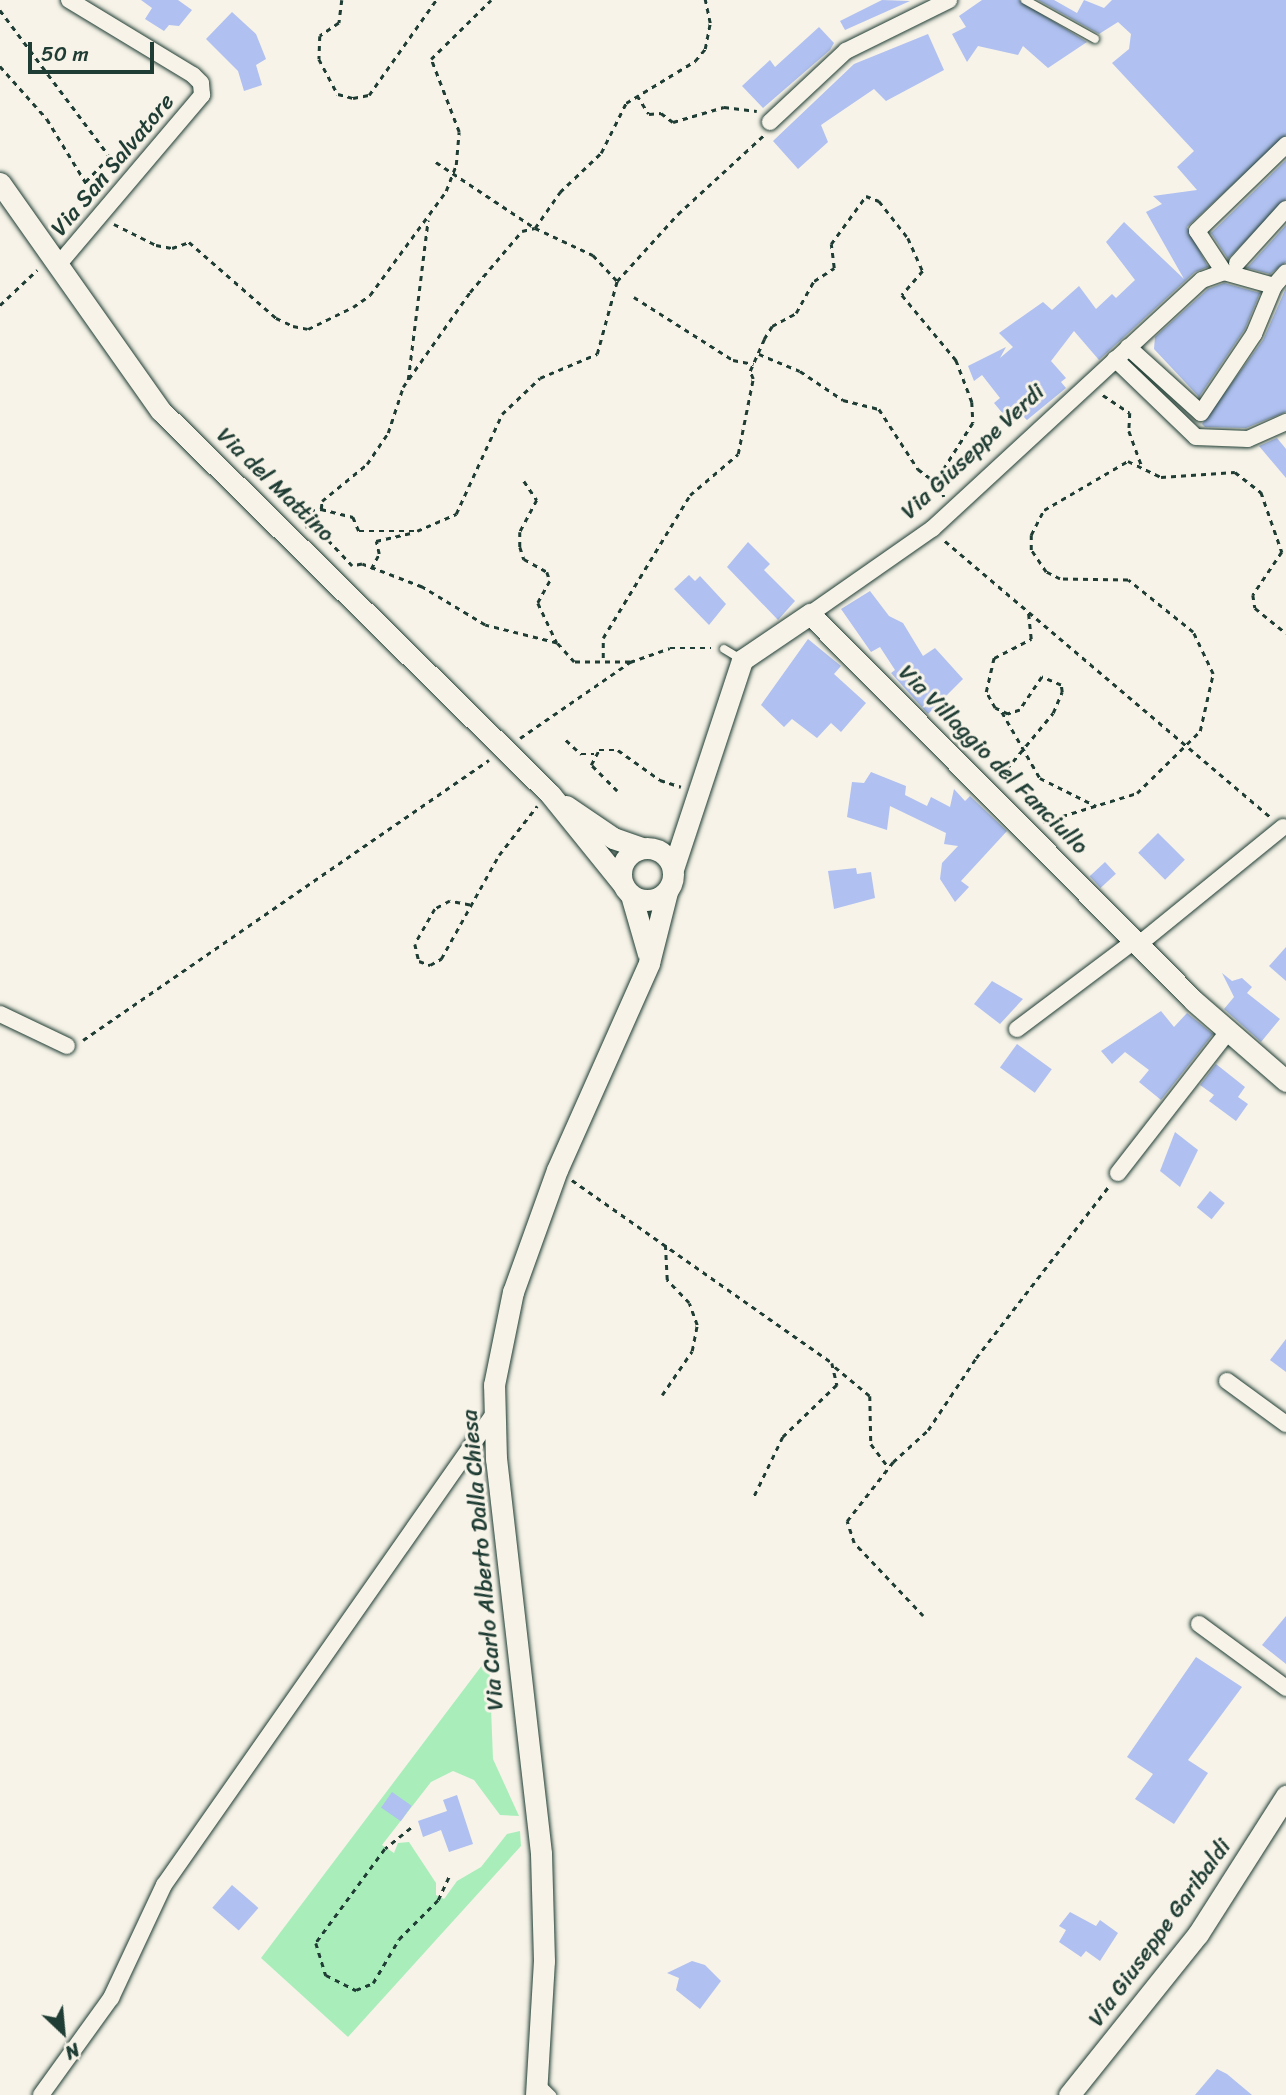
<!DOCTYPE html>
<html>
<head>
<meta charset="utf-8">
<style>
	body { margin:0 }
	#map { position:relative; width:1286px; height:2095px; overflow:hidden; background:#f7f3e8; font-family:Sriracha,sans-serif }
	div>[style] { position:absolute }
	.green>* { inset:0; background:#a9eeba }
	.building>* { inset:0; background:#b0c0f0; transform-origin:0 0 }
	.path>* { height:2.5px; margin-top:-1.25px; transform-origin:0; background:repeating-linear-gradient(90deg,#1f3d34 0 5px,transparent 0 10px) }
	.roads { filter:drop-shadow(0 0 2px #1f3d34) drop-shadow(0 0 2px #1f3d34) }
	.lane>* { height:8px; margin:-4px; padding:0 4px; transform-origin:4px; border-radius:4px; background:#f7f3e8 }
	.street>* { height:16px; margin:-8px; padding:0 8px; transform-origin:8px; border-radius:8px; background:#f7f3e8 }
	.secondary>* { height:21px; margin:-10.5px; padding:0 10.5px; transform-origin:10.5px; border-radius:10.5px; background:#f7f3e8 }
	.secondary>.ring { margin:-10.5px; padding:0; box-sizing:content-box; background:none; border:21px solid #f7f3e8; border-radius:50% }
	span { translate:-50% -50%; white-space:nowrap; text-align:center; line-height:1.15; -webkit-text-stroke:6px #f7f3e8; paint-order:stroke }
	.street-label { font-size:23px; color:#1f3d34 }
	.north { position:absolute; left:28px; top:1997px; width:70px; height:70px; -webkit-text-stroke:5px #f7f3e8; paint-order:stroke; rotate:154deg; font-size:19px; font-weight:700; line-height:28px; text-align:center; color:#1f3d34 }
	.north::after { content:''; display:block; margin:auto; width:24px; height:32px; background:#1f3d34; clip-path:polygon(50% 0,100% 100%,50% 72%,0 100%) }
	.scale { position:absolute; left:28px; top:42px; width:126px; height:32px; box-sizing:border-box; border:4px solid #1f3d34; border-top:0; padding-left:9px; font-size:21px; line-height:24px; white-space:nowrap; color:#1f3d34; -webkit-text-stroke:5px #f7f3e8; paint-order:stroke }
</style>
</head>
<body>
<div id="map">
	<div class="green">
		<i style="clip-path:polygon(489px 1656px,493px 1759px,519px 1816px,500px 1815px,474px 1780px,453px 1771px,431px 1782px,382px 1845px,394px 1853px,398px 1843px,409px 1842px,436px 1883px,436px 1895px,444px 1899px,457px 1881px,481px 1867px,507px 1834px,520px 1831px,521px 1846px,348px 2037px,261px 1958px)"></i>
	</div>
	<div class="building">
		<i style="clip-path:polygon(141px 0,178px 0,192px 10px,179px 26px,169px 25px,164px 31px,145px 19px,152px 8px)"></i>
		<i style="clip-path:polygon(882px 0,910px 1px,845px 30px,840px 21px)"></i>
		<i style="clip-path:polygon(982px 0,1019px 0,1087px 42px,1048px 68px,1023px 46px,1018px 55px,978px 46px,967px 62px,952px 34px,966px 27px,959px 16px)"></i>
		<i style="clip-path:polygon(1038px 0,1054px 0,1077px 13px,1084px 0,1104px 8px,1112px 0,1286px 0,1286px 135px,1187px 227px,1208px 267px,1195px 272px,1099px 360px,1074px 331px,1051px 361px,1066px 378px,1061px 382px,1066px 388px,1027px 420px,1013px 407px,1004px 415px,994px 403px,1000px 398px,982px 375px,974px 381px,968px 366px,1006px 347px,1000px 358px,1013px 347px,999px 333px,1043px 302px,1052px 310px,1079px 286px,1096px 309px,1112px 294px,1116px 298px,1135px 280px,1106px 242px,1124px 222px,1184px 279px,1146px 212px,1162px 204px,1153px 196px,1197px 190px,1177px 167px,1194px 151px,1112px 63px,1129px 49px,1131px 34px,1118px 22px,1099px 34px)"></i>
		<i style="clip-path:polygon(232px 12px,256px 34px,266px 59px,256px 65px,262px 85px,244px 91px,238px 71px,206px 39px)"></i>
		<i style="clip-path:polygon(819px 27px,834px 43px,830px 50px,763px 108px,742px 86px,770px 60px,775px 67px)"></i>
		<i style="clip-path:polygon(928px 34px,944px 70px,886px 101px,874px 89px,821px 125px,828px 142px,798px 169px,773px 141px,854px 64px)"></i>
		<i style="clip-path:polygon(1286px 160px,1286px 199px,1228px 259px,1211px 233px)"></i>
		<i style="clip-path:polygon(1286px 225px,1286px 262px,1270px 274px,1247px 268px)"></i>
		<i style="clip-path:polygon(1224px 283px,1260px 293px,1245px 329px,1199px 397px,1154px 349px,1155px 337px,1208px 289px)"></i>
		<i style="clip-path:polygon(1286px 288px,1286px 412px,1246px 428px,1205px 427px,1202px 424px,1263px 340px)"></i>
		<i style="clip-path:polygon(1277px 438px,1286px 449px,1286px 478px,1259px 446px)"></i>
		<i style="clip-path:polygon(748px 542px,770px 564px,764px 570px,795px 601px,778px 620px,727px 567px)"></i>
		<i style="clip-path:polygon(689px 575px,695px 581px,700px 576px,726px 604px,709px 625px,674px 589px)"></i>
		<i style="clip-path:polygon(870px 591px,889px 616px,903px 623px,923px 656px,935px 648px,963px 679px,928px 714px,891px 673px,895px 670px,880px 647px,871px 652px,841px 609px)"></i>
		<i style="clip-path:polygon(808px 639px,841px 666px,834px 674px,866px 703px,841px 732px,831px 723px,817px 738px,792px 719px,784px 727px,761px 705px)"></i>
		<i style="clip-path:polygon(871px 772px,906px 786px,905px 795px,927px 806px,931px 797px,950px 807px,954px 789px,965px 801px,970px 796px,1007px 831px,961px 881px,969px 887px,955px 902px,940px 879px,942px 863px,958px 846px,944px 844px,946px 833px,890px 806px,887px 830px,847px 817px,852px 782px,864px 783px)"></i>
		<i style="left:1158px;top:833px;width:38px;height:28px;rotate:45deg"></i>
		<i style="left:1105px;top:862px;width:16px;height:21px;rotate:47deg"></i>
		<i style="clip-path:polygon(856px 868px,857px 874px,871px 872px,875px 898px,834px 909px,828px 871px)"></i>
		<i style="clip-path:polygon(1286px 947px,1286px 981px,1269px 966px)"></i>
		<i style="clip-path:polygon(1222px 973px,1232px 981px,1242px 978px,1252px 987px,1247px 993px,1280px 1019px,1261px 1042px,1224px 1009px,1234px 997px)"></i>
		<i style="clip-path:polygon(992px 981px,1023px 999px,1000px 1024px,974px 1004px)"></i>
		<i style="clip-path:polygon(1161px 1011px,1174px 1027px,1187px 1013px,1213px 1034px,1161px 1100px,1139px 1082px,1149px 1070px,1125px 1052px,1112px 1064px,1101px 1051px)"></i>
		<i style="left:1017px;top:1044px;width:43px;height:29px;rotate:36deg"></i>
		<i style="clip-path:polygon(1216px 1064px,1245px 1087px,1238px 1097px,1248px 1104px,1236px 1121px,1209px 1101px,1214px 1095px,1200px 1085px)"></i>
		<i style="clip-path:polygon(1175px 1132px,1198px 1150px,1180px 1187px,1160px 1171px)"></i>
		<i style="left:1210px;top:1191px;width:19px;height:21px;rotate:39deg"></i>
		<i style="clip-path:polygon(1286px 1339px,1286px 1372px,1270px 1360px)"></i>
		<i style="clip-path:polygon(1286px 1616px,1286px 1664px,1262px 1645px)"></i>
		<i style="clip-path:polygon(1196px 1657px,1242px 1687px,1188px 1760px,1208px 1773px,1174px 1824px,1135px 1799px,1153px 1774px,1127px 1757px)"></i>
		<i style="left:392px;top:1792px;width:24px;height:19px;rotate:35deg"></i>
		<i style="clip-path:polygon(457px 1795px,473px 1844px,449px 1852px,441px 1830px,423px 1837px,418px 1821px,447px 1811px,443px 1800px)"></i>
		<i style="left:232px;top:1885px;width:35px;height:30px;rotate:41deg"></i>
		<i style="clip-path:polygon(1070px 1912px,1096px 1926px,1100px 1920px,1118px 1933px,1100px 1961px,1086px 1951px,1081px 1957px,1059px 1942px,1066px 1930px,1059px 1926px)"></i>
		<i style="clip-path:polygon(692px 1961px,705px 1965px,721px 1981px,700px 2009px,676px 1990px,679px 1978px,667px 1973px)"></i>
		<i style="clip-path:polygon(1217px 2069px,1227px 2074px,1252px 2095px,1195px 2095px)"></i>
	</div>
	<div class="path">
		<i style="left:342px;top:0;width:23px;rotate:97deg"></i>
		<i style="left:339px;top:23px;width:23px;rotate:146deg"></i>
		<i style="left:320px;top:36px;width:23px;rotate:92deg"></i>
		<i style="left:319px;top:59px;width:40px;rotate:62deg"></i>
		<i style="left:338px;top:94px;width:16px;rotate:15deg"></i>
		<i style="left:353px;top:98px;width:16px;rotate:-11deg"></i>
		<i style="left:369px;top:95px;width:116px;rotate:-54.8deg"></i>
		<i style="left:0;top:10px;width:184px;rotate:53.2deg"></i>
		<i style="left:110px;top:157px;width:36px;rotate:134deg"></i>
		<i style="left:0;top:66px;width:71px;rotate:48.4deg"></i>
		<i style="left:47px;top:119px;width:90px;rotate:58.6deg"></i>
		<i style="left:637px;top:95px;width:22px;rotate:58deg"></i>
		<i style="left:649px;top:114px;width:12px;rotate:-5deg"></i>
		<i style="left:661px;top:113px;width:15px;rotate:37deg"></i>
		<i style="left:673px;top:122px;width:53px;rotate:-16.4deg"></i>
		<i style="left:724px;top:107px;width:33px;rotate:7deg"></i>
		<i style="left:436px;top:162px;width:119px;rotate:33.7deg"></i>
		<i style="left:535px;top:228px;width:64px;rotate:25deg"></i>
		<i style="left:593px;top:255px;width:35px;rotate:47deg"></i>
		<i style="left:114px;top:224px;width:47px;rotate:26.6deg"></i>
		<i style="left:156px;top:245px;width:16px;rotate:11deg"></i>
		<i style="left:172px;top:248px;width:18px;rotate:-19deg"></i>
		<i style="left:189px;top:242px;width:116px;rotate:41.1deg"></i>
		<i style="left:276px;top:318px;width:19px;rotate:25deg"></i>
		<i style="left:293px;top:326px;width:15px;rotate:11deg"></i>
		<i style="left:308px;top:329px;width:50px;rotate:-26.1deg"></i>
		<i style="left:353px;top:307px;width:21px;rotate:-35deg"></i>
		<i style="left:370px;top:295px;width:129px;rotate:-53.8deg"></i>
		<i style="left:446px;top:191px;width:28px;rotate:-69deg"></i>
		<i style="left:456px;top:165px;width:33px;rotate:-85deg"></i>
		<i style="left:459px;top:132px;width:78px;rotate:-111deg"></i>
		<i style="left:431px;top:59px;width:84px;rotate:-44.5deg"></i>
		<i style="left:634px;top:297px;width:117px;rotate:32.5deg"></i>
		<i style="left:733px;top:360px;width:21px;rotate:11deg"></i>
		<i style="left:0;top:305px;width:51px;rotate:-43.4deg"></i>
		<i style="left:759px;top:354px;width:44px;rotate:22.5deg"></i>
		<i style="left:800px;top:371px;width:52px;rotate:34deg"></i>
		<i style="left:843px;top:400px;width:37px;rotate:14deg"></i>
		<i style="left:879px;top:409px;width:72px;rotate:57deg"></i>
		<i style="left:918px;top:469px;width:25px;rotate:37deg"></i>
		<i style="left:408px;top:380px;width:161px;rotate:-82.9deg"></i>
		<i style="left:1103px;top:395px;width:32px;rotate:34deg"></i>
		<i style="left:1130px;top:413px;width:18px;rotate:93deg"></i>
		<i style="left:1129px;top:431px;width:37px;rotate:70deg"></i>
		<i style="left:524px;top:481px;width:23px;rotate:56deg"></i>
		<i style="left:537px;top:500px;width:36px;rotate:118deg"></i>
		<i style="left:520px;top:532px;width:15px;rotate:90deg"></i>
		<i style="left:520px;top:547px;width:13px;rotate:72deg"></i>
		<i style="left:524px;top:559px;width:26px;rotate:29deg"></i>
		<i style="left:547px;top:572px;width:9px;rotate:72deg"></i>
		<i style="left:550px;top:581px;width:25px;rotate:119deg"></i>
		<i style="left:538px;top:603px;width:44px;rotate:64.6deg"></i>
		<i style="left:321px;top:509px;width:8px;rotate:-83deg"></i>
		<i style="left:322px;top:501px;width:58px;rotate:-39.4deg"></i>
		<i style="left:367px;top:464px;width:37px;rotate:-56deg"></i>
		<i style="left:388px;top:433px;width:48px;rotate:-71.9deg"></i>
		<i style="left:403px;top:387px;width:116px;rotate:-54.8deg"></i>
		<i style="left:470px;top:292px;width:80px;rotate:-49.6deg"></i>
		<i style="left:522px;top:231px;width:13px;rotate:-13deg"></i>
		<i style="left:535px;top:228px;width:44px;rotate:-55.2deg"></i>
		<i style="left:560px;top:192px;width:57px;rotate:-43.6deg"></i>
		<i style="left:601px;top:153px;width:56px;rotate:-63.4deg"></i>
		<i style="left:626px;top:103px;width:81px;rotate:-31.3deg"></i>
		<i style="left:695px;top:61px;width:16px;rotate:-50deg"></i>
		<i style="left:705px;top:49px;width:26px;rotate:-79deg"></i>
		<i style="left:710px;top:23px;width:24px;rotate:-102deg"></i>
		<i style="left:945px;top:541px;width:427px;rotate:40.3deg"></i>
		<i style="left:371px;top:569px;width:17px;rotate:-62deg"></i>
		<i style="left:379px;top:554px;width:13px;rotate:-103deg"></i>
		<i style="left:376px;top:541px;width:39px;rotate:-13deg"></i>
		<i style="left:603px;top:658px;width:20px;rotate:-90deg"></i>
		<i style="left:603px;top:638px;width:167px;rotate:-58.7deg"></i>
		<i style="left:690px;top:495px;width:63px;rotate:-40.5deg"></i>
		<i style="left:738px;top:454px;width:76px;rotate:-78.7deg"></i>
		<i style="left:753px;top:379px;width:9px;rotate:-111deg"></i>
		<i style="left:750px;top:371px;width:35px;rotate:-66deg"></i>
		<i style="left:764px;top:339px;width:15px;rotate:-58deg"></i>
		<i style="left:772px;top:326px;width:27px;rotate:-28deg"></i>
		<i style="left:796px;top:313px;width:37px;rotate:-61deg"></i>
		<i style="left:814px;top:281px;width:24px;rotate:-33deg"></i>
		<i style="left:834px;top:268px;width:24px;rotate:-97deg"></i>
		<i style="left:831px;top:244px;width:59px;rotate:-53.9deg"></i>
		<i style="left:866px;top:196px;width:14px;rotate:21deg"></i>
		<i style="left:879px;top:201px;width:47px;rotate:51.9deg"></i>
		<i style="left:908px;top:238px;width:36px;rotate:66deg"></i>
		<i style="left:923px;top:271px;width:32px;rotate:131deg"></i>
		<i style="left:902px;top:295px;width:85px;rotate:50.3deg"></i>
		<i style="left:956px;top:360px;width:45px;rotate:69.1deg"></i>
		<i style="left:972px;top:402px;width:21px;rotate:87deg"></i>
		<i style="left:973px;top:423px;width:62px;rotate:122.4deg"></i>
		<i style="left:940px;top:475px;width:22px;rotate:80deg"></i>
		<i style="left:630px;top:662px;width:56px;rotate:180deg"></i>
		<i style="left:574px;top:662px;width:25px;rotate:-132deg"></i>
		<i style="left:557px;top:643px;width:74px;rotate:-166deg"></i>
		<i style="left:485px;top:625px;width:74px;rotate:-148.9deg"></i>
		<i style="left:422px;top:587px;width:64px;rotate:-159deg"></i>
		<i style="left:362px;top:564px;width:10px;rotate:169deg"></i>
		<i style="left:352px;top:566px;width:48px;rotate:-133.3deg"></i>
		<i style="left:319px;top:531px;width:14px;rotate:-163deg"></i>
		<i style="left:306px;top:527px;width:9px;rotate:-84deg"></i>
		<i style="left:307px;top:518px;width:8px;rotate:-67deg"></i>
		<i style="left:310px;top:511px;width:11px;rotate:-10deg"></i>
		<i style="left:321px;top:509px;width:33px;rotate:14deg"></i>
		<i style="left:353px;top:517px;width:15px;rotate:67deg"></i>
		<i style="left:359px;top:531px;width:58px"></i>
		<i style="left:417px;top:531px;width:43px;rotate:-23.6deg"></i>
		<i style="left:456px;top:514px;width:110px;rotate:-65.3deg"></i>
		<i style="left:502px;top:414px;width:52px;rotate:-43.5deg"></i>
		<i style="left:540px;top:378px;width:62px;rotate:-22.8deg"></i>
		<i style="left:597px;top:354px;width:76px;rotate:-74.7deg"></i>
		<i style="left:617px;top:281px;width:91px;rotate:-47.7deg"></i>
		<i style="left:678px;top:214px;width:117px;rotate:-42.6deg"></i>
		<i style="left:1002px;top:712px;width:76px;rotate:60.1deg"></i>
		<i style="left:1040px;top:778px;width:63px;rotate:26.6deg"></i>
		<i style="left:520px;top:738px;width:134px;rotate:-34.6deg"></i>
		<i style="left:630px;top:662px;width:42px;rotate:-19.3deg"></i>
		<i style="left:670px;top:648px;width:41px"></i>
		<i style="left:566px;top:740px;width:21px;rotate:43deg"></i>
		<i style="left:581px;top:754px;width:13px"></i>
		<i style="left:1000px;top:777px;width:83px;rotate:-50.4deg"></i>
		<i style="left:1053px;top:713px;width:23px;rotate:-67deg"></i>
		<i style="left:1062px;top:692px;width:7px;rotate:-98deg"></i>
		<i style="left:1061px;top:685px;width:21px;rotate:-157deg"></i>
		<i style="left:1042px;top:677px;width:40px;rotate:124deg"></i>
		<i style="left:1020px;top:710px;width:13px;rotate:162deg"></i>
		<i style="left:1008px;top:714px;width:14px;rotate:-155deg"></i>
		<i style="left:995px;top:708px;width:18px;rotate:-119deg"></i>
		<i style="left:986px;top:692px;width:35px;rotate:-77deg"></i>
		<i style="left:994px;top:658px;width:42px;rotate:-27.2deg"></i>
		<i style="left:1031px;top:639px;width:30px;rotate:-96deg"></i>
		<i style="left:617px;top:791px;width:37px;rotate:-135deg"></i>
		<i style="left:591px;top:765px;width:17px;rotate:-62deg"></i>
		<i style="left:599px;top:750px;width:19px"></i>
		<i style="left:618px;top:750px;width:52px;rotate:35.5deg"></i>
		<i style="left:660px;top:780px;width:22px;rotate:18deg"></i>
		<i style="left:1043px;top:822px;width:98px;rotate:-17.1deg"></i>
		<i style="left:1137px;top:793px;width:88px;rotate:-44.5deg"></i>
		<i style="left:1200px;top:731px;width:58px;rotate:-77.2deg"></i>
		<i style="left:1213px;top:674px;width:47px;rotate:-115.5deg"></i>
		<i style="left:1193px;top:632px;width:83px;rotate:-141.3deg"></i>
		<i style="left:1128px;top:580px;width:68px;rotate:-179.2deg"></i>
		<i style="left:1060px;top:579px;width:16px;rotate:-153deg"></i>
		<i style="left:1046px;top:572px;width:27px;rotate:-124deg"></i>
		<i style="left:1031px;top:550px;width:15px;rotate:-90deg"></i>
		<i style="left:1031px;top:535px;width:28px;rotate:-63deg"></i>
		<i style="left:1044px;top:510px;width:97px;rotate:-30.3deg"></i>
		<i style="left:1128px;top:461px;width:37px;rotate:26deg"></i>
		<i style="left:1161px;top:477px;width:74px;rotate:-3.9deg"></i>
		<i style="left:1235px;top:472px;width:33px;rotate:38deg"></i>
		<i style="left:1261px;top:492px;width:64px;rotate:70.7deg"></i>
		<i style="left:1282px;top:552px;width:52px;rotate:124deg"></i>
		<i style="left:1253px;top:595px;width:13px;rotate:81deg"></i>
		<i style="left:1255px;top:608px;width:40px;rotate:39deg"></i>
		<i style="left:470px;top:905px;width:20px;rotate:-169deg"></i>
		<i style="left:450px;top:901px;width:17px;rotate:152deg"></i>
		<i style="left:435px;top:909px;width:40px;rotate:119.7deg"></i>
		<i style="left:415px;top:944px;width:17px;rotate:77deg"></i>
		<i style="left:419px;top:961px;width:12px;rotate:20deg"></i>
		<i style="left:430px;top:965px;width:13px;rotate:-29deg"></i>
		<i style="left:441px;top:959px;width:119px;rotate:-60.9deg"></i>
		<i style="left:499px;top:855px;width:62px;rotate:-52.2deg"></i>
		<i style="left:83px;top:1040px;width:493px;rotate:-34.6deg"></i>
		<i style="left:572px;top:1180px;width:318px;rotate:35.1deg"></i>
		<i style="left:832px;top:1363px;width:23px;rotate:77deg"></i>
		<i style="left:837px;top:1385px;width:75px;rotate:136.1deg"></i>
		<i style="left:783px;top:1437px;width:67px;rotate:115.8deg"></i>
		<i style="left:835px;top:1367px;width:45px;rotate:39.6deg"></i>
		<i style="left:870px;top:1396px;width:48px;rotate:88.8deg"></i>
		<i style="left:871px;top:1444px;width:30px;rotate:53deg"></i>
		<i style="left:662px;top:1395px;width:53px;rotate:-55.7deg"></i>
		<i style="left:692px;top:1351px;width:26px;rotate:-79deg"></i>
		<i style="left:697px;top:1325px;width:23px;rotate:-110deg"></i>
		<i style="left:689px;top:1303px;width:32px;rotate:-134deg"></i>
		<i style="left:667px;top:1280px;width:35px;rotate:-93deg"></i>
		<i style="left:923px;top:1616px;width:100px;rotate:-133.4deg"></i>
		<i style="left:854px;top:1543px;width:23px;rotate:-108deg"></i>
		<i style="left:847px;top:1521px;width:75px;rotate:-52.1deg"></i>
		<i style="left:893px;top:1462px;width:47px;rotate:-42.4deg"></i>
		<i style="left:928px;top:1430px;width:87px;rotate:-56.3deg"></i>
		<i style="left:976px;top:1358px;width:216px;rotate:-52.3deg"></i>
		<i style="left:411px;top:1828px;width:33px;rotate:141deg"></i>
		<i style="left:385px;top:1849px;width:117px;rotate:126.3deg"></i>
		<i style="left:316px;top:1943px;width:34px;rotate:73deg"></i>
		<i style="left:326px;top:1975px;width:34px;rotate:27deg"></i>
		<i style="left:356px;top:1990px;width:18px;rotate:-22deg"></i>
		<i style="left:373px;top:1983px;width:51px;rotate:-59.4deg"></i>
		<i style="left:399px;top:1939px;width:55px;rotate:-45deg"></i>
		<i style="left:438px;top:1900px;width:29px;rotate:-65deg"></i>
	</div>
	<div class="roads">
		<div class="lane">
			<i style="left:1025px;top:0;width:80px;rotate:29.1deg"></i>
			<i style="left:724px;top:649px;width:21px;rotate:31deg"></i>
			<i style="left:538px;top:2081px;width:20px;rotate:45deg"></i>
		</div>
		<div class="street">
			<i style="left:770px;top:122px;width:104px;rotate:-43.1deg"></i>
			<i style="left:846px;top:51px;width:115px;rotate:-26.3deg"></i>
			<i style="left:1237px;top:263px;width:73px;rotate:-47.8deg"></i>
			<i style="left:58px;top:265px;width:223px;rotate:-49.7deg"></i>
			<i style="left:202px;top:95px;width:12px;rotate:-95deg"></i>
			<i style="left:201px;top:83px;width:11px;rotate:-135deg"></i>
			<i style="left:193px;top:75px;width:145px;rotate:-148.8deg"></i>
			<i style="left:1224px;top:272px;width:49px;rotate:-123.4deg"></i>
			<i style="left:1197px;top:231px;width:124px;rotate:-44deg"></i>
			<i style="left:1224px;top:272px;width:52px;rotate:15.6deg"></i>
			<i style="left:1128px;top:347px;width:98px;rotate:42.1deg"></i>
			<i style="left:1201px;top:413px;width:95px;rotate:-56.1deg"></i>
			<i style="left:1254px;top:334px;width:52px;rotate:-67.4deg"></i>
			<i style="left:1274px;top:286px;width:18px;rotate:-49deg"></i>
			<i style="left:1115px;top:359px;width:112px;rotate:43.9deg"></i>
			<i style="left:1196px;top:437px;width:52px;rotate:2.2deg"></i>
			<i style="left:1248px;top:439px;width:42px;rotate:-24.1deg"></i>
			<i style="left:810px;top:614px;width:149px;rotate:-34.9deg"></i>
			<i style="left:932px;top:529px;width:367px;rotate:-42.7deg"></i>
			<i style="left:1202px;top:280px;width:23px;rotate:-20deg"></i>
			<i style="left:1138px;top:945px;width:187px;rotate:-39.1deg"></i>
			<i style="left:0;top:1014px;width:74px;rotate:25.5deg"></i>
			<i style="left:1017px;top:1029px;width:146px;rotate:-36.9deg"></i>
			<i style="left:1118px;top:1173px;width:177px;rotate:-52.1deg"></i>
			<i style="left:1227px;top:1381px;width:73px;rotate:36.1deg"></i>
			<i style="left:1199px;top:1624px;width:108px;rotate:36.3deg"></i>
			<i style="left:41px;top:2095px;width:120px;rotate:-54.2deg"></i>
			<i style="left:111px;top:1998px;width:125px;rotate:-64.9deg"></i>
			<i style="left:164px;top:1885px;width:574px;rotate:-55.01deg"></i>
		</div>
		<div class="secondary">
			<i style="left:0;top:183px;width:279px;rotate:54.8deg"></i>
			<i style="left:161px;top:411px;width:546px;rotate:44.55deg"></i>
			<i style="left:550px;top:794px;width:114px;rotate:51deg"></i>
			<i style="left:566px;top:806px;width:57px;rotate:34.2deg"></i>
			<i style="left:613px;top:838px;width:31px;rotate:19deg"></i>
			<i class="ring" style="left:621px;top:848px;width:31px;height:31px"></i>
			<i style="left:673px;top:869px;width:220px;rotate:-71.7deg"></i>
			<i style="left:742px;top:660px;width:82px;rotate:-34.1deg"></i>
			<i style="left:810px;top:614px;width:545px;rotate:45.22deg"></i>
			<i style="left:1194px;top:1001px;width:122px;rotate:41deg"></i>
			<i style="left:631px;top:895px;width:61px;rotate:73.9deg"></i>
			<i style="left:536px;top:2095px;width:134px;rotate:-86.6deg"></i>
			<i style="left:544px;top:1961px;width:108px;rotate:-91.6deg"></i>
			<i style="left:541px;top:1853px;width:397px;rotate:-96.5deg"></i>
			<i style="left:496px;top:1459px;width:74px;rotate:-91.5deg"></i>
			<i style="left:494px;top:1385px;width:95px;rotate:-78.5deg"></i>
			<i style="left:513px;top:1292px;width:130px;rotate:-70.2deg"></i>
			<i style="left:557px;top:1170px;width:227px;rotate:-66deg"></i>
			<i style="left:649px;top:963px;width:73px;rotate:-75.8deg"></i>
			<i style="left:1069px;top:2095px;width:206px;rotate:-51.3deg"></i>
			<i style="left:1198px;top:1934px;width:164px;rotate:-57.5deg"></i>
		</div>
	</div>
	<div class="street-label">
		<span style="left:113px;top:165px;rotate:-50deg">Via San Salvatore</span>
		<span style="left:973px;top:452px;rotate:-43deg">Via Giuseppe Verdi</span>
		<span style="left:275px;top:485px;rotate:44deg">Via del Mattino</span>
		<span style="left:993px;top:760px;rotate:45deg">Via Villaggio del Fanciullo</span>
		<span style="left:483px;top:1560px;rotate:-95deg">Via Carlo Alberto Dalla Chiesa</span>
		<span style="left:1160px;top:1933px;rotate:-54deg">Via Giuseppe Garibaldi</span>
	</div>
	<div class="north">N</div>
	<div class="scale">50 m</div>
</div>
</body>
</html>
